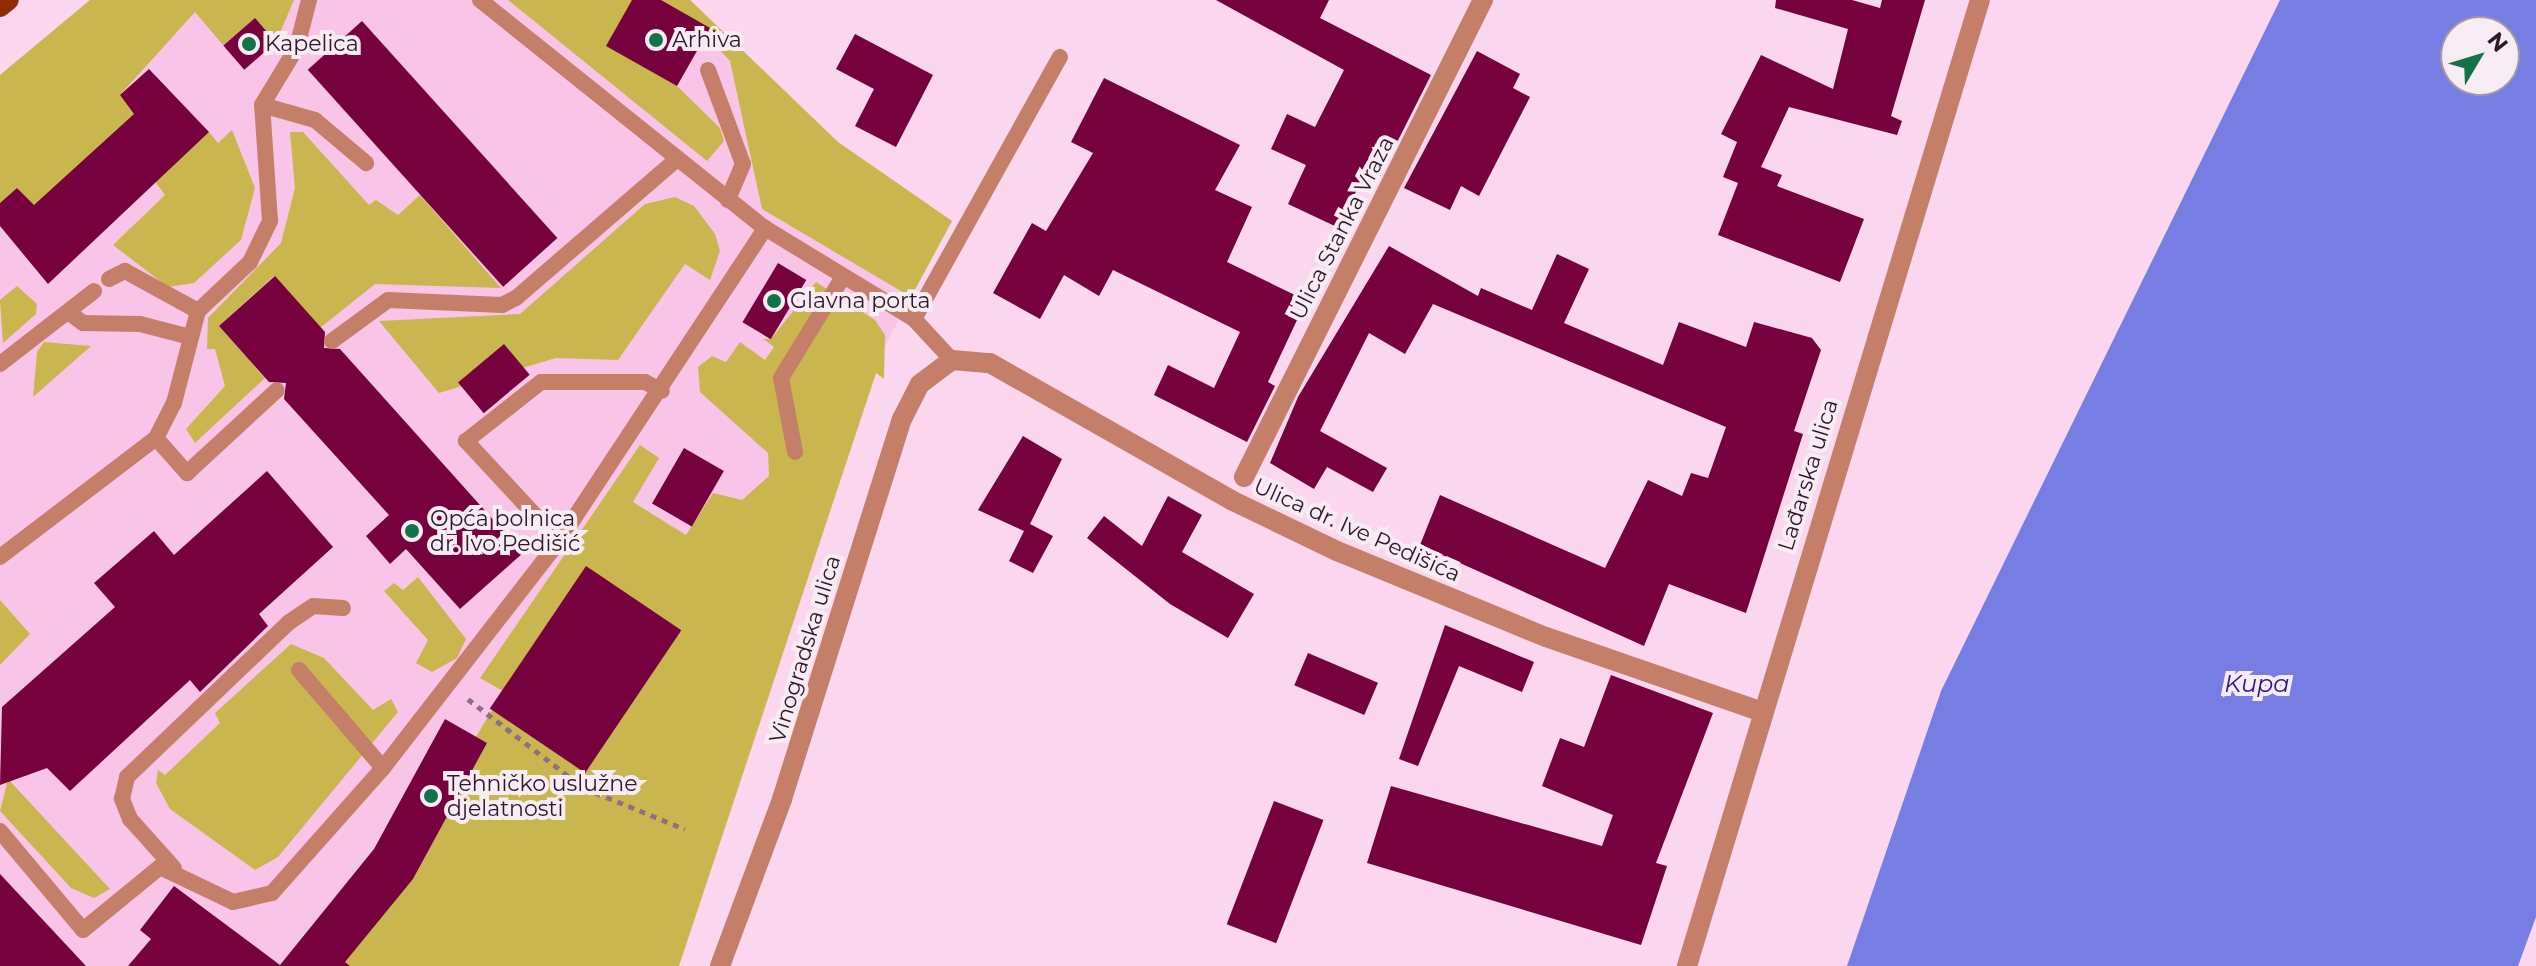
<!DOCTYPE html>
<html>
<head>
<meta charset="utf-8">
<style>
	body { margin:0 }
	#map { position:relative; width:2536px; height:966px; overflow:hidden; background:#fad7ee; font-family:Montserrat,sans-serif }
	div>[style] { position:absolute }
	.built>* { inset:0; background:#f8c5e8 }
	.green>* { inset:0; background:#cab64f }
	.water>* { inset:0; background:#777ee3 }
	.building>* { inset:0; background:#76013e; transform-origin:0 0 }
	.path>* { height:5px; margin-top:-2.5px; transform-origin:0; background:repeating-linear-gradient(90deg,#8c7183 0 6px,transparent 0 12px) }
	.service>* { height:16px; margin:-8px; padding:0 8px; transform-origin:8px; border-radius:8px; background:#c57f69 }
	.minor>* { height:20px; margin:-10px; padding:0 10px; transform-origin:10px; border-radius:10px; background:#c57f69 }
	.primary>* { height:20px; margin:-10px; padding:0 10px; transform-origin:10px; border-radius:10px; background:#902c03 }
	.dots>* { width:22px; height:22px; translate:-50% -50%; box-sizing:border-box; border:4px solid #f8ecf4; border-radius:50% }
	span { translate:-50% -50%; white-space:nowrap; text-align:center; line-height:1.15; -webkit-text-stroke:8px #f8ecf4; paint-order:stroke }
	.poi-label { font-size:22px; color:#2e1928 }
	.left { translate:0 -50%; text-align:left }
	.street-label { font-size:22px; color:#2e1928 }
	.water-label { font-size:24px; color:#2b188f; font-style:italic }
	.north { position:absolute; left:2440px; top:16px; width:80px; height:80px; box-sizing:border-box; background:#f8ecf4; border:2px solid #a798a2; border-radius:50%; rotate:52deg; font-size:22px; font-weight:700; line-height:32px; text-align:center; color:#2e1928 }
	.north::after { content:''; display:block; margin:auto; width:28px; height:36px; background:#127248; clip-path:polygon(50% 0,100% 100%,50% 72%,0 100%) }
</style>
</head>
<body>
<div id="map">
	<div class="built">
		<i style="clip-path:polygon(90px 0,690px 0,838px 142px,952px 221px,886px 344px,679px 966px,0 966px,0 75px)"></i>
	</div>
	<div class="green">
		<i style="clip-path:polygon(90px 0,294px 0,276px 42px,255px 19px,223px 45px,195px 12px,120px 95px,143px 126px,43px 216px,17px 188px,0 203px,0 75px)"></i>
		<i style="clip-path:polygon(508px 0,690px 0,838px 142px,952px 221px,911px 297px,762px 209px,730px 61px,706px 35px,677px 86px,720px 128px,724px 141px,707px 161px)"></i>
		<i style="clip-path:polygon(232px 130px,255px 188px,241px 240px,194px 283px,168px 287px,113px 245px,165px 195px,154px 180px,209px 132px,218px 143px)"></i>
		<i style="clip-path:polygon(290px 132px,303px 132px,369px 205px,376px 200px,398px 215px,420px 195px,501px 288px,375px 284px,320px 328px,274px 276px,219px 326px,265px 378px,195px 443px,186px 429px,225px 386px,215px 349px,207px 349px,208px 318px,281px 243px,295px 188px)"></i>
		<i style="clip-path:polygon(675px 197px,694px 206px,715px 234px,720px 251px,710px 280px,685px 264px,618px 360px,556px 358px,439px 393px,379px 321px,520px 314px,645px 204px)"></i>
		<i style="clip-path:polygon(816px 282px,875px 320px,885px 335px,884px 379px,876px 373px,679px 966px,339px 966px,413px 879px,487px 743px,476px 737px,503px 691px,480px 678px,640px 445px,659px 458px,633px 502px,686px 535px,713px 493px,742px 500px,769px 476px,768px 453px,700px 392px,698px 367px,712px 356px,726px 362px,740px 342px,765px 360px,774px 347px,763px 339px,771px 339px)"></i>
		<i style="clip-path:polygon(17px 286px,37px 304px,36px 314px,3px 343px,0 300px)"></i>
		<i style="clip-path:polygon(44px 342px,91px 346px,33px 397px,37px 352px)"></i>
		<i style="clip-path:polygon(418px 577px,466px 639px,457px 658px,432px 672px,416px 663px,428px 640px,384px 591px,394px 583px,403px 590px)"></i>
		<i style="clip-path:polygon(0 600px,30px 634px,0 665px)"></i>
		<i style="clip-path:polygon(291px 644px,324px 658px,373px 710px,391px 699px,398px 712px,278px 857px,255px 870px,170px 809px,156px 783px,158px 770px,165px 775px,220px 723px,215px 713px)"></i>
		<i style="clip-path:polygon(8px 779px,110px 889px,94px 898px,71px 888px,0 811px)"></i>
	</div>
	<div class="water">
		<i style="clip-path:polygon(evenodd,2280px 0,2536px 0,2536px 917px,2518px 966px,1847px 966px,1941px 691px,2280px 0,2456px 32px,2504px 32px,2504px 80px,2456px 80px,2456px 32px)"></i>
	</div>
	<div class="building">
		<i style="clip-path:polygon(632px 0,661px 0,710px 28px,677px 86px,606px 46px)"></i>
		<i style="clip-path:polygon(1216px 0,1329px 0,1320px 18px,1431px 75px,1380px 176px,1366px 170px,1339px 228px,1288px 204px,1306px 165px,1271px 149px,1287px 114px,1315px 127px,1344px 70px)"></i>
		<i style="clip-path:polygon(1776px 0,1852px 0,1880px 8px,1882px 0,1925px 0,1891px 116px,1902px 121px,1897px 135px,1789px 107px,1761px 167px,1782px 175px,1777px 186px,1864px 219px,1840px 282px,1718px 235px,1738px 183px,1723px 177px,1737px 142px,1721px 134px,1761px 55px,1833px 89px,1848px 29px,1775px 8px)"></i>
		<i style="left:255px;top:18px;width:32px;height:42px;rotate:49deg"></i>
		<i style="left:362px;top:21px;width:292px;height:73px;rotate:48deg"></i>
		<i style="clip-path:polygon(855px 34px,933px 75px,896px 147px,855px 126px,874px 89px,836px 69px)"></i>
		<i style="clip-path:polygon(1477px 51px,1520px 74px,1513px 88px,1530px 97px,1479px 196px,1461px 186px,1450px 210px,1404px 188px)"></i>
		<i style="clip-path:polygon(149px 69px,209px 132px,48px 284px,0 226px,0 203px,17px 188px,34px 205px,134px 114px,120px 95px)"></i>
		<i style="clip-path:polygon(1104px 78px,1240px 145px,1215px 190px,1252px 207px,1227px 262px,1297px 296px,1288px 316px,1297px 320px,1268px 382px,1275px 386px,1247px 442px,1154px 395px,1168px 365px,1214px 388px,1240px 332px,1113px 270px,1099px 296px,1064px 275px,1040px 319px,993px 293px,1032px 223px,1046px 231px,1093px 153px,1071px 142px)"></i>
		<i style="clip-path:polygon(1389px 246px,1478px 296px,1481px 288px,1532px 310px,1557px 254px,1589px 269px,1564px 323px,1663px 365px,1679px 322px,1746px 347px,1754px 322px,1812px 338px,1821px 350px,1794px 431px,1803px 434px,1746px 613px,1669px 584px,1644px 646px,1420px 545px,1440px 495px,1605px 568px,1648px 480px,1682px 496px,1691px 473px,1708px 478px,1726px 427px,1433px 304px,1405px 354px,1369px 333px,1320px 431px,1387px 468px,1373px 492px,1327px 467px,1314px 489px,1270px 463px,1298px 397px)"></i>
		<i style="left:778px;top:263px;width:33px;height:69px;rotate:31deg"></i>
		<i style="clip-path:polygon(275px 276px,325px 332px,324px 348px,340px 349px,523px 553px,460px 609px,406px 549px,390px 564px,366px 536px,389px 515px,284px 399px,286px 383px,269px 382px,219px 326px)"></i>
		<i style="left:504px;top:344px;width:40px;height:60px;rotate:50deg"></i>
		<i style="clip-path:polygon(1023px 436px,1062px 459px,1030px 524px,1053px 536px,1033px 573px,1009px 561px,1024px 531px,978px 510px)"></i>
		<i style="left:684px;top:448px;width:46px;height:64px;rotate:30deg"></i>
		<i style="clip-path:polygon(267px 471px,333px 547px,259px 614px,268px 626px,200px 692px,190px 680px,70px 791px,47px 768px,0 785px,2px 707px,115px 607px,94px 583px,154px 531px,174px 555px)"></i>
		<i style="clip-path:polygon(1168px 496px,1202px 515px,1182px 552px,1254px 594px,1228px 638px,1170px 604px,1087px 538px,1104px 516px,1142px 546px)"></i>
		<i style="left:586px;top:566px;width:115px;height:172px;rotate:34deg"></i>
		<i style="clip-path:polygon(1445px 625px,1534px 662px,1522px 692px,1459px 666px,1418px 766px,1399px 759px)"></i>
		<i style="left:1308px;top:653px;width:76px;height:35px;rotate:23deg"></i>
		<i style="clip-path:polygon(1611px 675px,1713px 713px,1656px 863px,1667px 866px,1641px 945px,1367px 863px,1391px 786px,1602px 846px,1613px 815px,1542px 786px,1560px 738px,1584px 747px)"></i>
		<i style="clip-path:polygon(445px 719px,487px 743px,413px 879px,345px 962px,350px 966px,128px 966px,151px 939px,140px 930px,174px 886px,280px 965px,374px 849px)"></i>
		<i style="left:1274px;top:801px;width:53px;height:132px;rotate:21deg"></i>
		<i style="clip-path:polygon(0 874px,86px 966px,0 966px)"></i>
	</div>
	<div class="path">
		<i style="left:468px;top:699px;width:146px;rotate:37.5deg"></i>
		<i style="left:584px;top:788px;width:109px;rotate:22.1deg"></i>
	</div>
	<div class="service">
		<i style="left:480px;top:0;width:365px;rotate:38.7deg"></i>
		<i style="left:765px;top:228px;width:175px;rotate:31.4deg"></i>
		<i style="left:914px;top:319px;width:56px;rotate:47.2deg"></i>
		<i style="left:708px;top:70px;width:100px;rotate:69.6deg"></i>
		<i style="left:743px;top:164px;width:39px;rotate:113deg"></i>
		<i style="left:262px;top:105px;width:55px;rotate:15.8deg"></i>
		<i style="left:315px;top:120px;width:67px;rotate:40.1deg"></i>
		<i style="left:109px;top:279px;width:18px;rotate:-27deg"></i>
		<i style="left:125px;top:271px;width:83px;rotate:28.7deg"></i>
		<i style="left:68px;top:312px;width:19px;rotate:36deg"></i>
		<i style="left:83px;top:323px;width:57px;rotate:1deg"></i>
		<i style="left:140px;top:324px;width:52px;rotate:14.6deg"></i>
		<i style="left:914px;top:319px;width:300px;rotate:-60.9deg"></i>
		<i style="left:332px;top:341px;width:69px;rotate:-36.2deg"></i>
		<i style="left:388px;top:300px;width:114px;rotate:2.5deg"></i>
		<i style="left:502px;top:305px;width:16px;rotate:-27deg"></i>
		<i style="left:516px;top:298px;width:211px;rotate:-40.8deg"></i>
		<i style="left:0;top:364px;width:119px;rotate:-37.8deg"></i>
		<i style="left:156px;top:438px;width:47px;rotate:48.5deg"></i>
		<i style="left:187px;top:473px;width:122px;rotate:-42.7deg"></i>
		<i style="left:795px;top:452px;width:75px;rotate:-100.7deg"></i>
		<i style="left:781px;top:378px;width:119px;rotate:-58.5deg"></i>
		<i style="left:559px;top:541px;width:137px;rotate:-132.9deg"></i>
		<i style="left:466px;top:441px;width:95px;rotate:-38.2deg"></i>
		<i style="left:541px;top:382px;width:104px"></i>
		<i style="left:645px;top:382px;width:19px;rotate:28deg"></i>
		<i style="left:0;top:557px;width:196px;rotate:-37.3deg"></i>
		<i style="left:156px;top:438px;width:39px;rotate:-63deg"></i>
		<i style="left:174px;top:403px;width:95px;rotate:-75.4deg"></i>
		<i style="left:198px;top:311px;width:71px;rotate:-43.3deg"></i>
		<i style="left:250px;top:262px;width:46px;rotate:-64deg"></i>
		<i style="left:270px;top:221px;width:116px;rotate:-93.9deg"></i>
		<i style="left:262px;top:105px;width:68px;rotate:-58.9deg"></i>
		<i style="left:297px;top:47px;width:49px;rotate:-75.7deg"></i>
		<i style="left:299px;top:670px;width:129px;rotate:49.4deg"></i>
		<i style="left:0;top:831px;width:129px;rotate:50deg"></i>
		<i style="left:83px;top:930px;width:99px;rotate:-39.3deg"></i>
		<i style="left:160px;top:867px;width:81px;rotate:25.6deg"></i>
		<i style="left:233px;top:902px;width:40px;rotate:-13deg"></i>
		<i style="left:272px;top:893px;width:167px;rotate:-48.4deg"></i>
		<i style="left:383px;top:768px;width:287px;rotate:-52.2deg"></i>
		<i style="left:559px;top:541px;width:375px;rotate:-56.6deg"></i>
		<i style="left:174px;top:868px;width:66px;rotate:-131.9deg"></i>
		<i style="left:130px;top:819px;width:22px;rotate:-112deg"></i>
		<i style="left:122px;top:799px;width:23px;rotate:-77deg"></i>
		<i style="left:127px;top:777px;width:223px;rotate:-43.7deg"></i>
		<i style="left:288px;top:623px;width:30px;rotate:-34deg"></i>
		<i style="left:313px;top:606px;width:30px;rotate:4deg"></i>
	</div>
	<div class="minor">
		<i style="left:1244px;top:477px;width:534px;rotate:-63.39deg"></i>
		<i style="left:720px;top:966px;width:178px;rotate:-69.6deg"></i>
		<i style="left:782px;top:799px;width:398px;rotate:-72.5deg"></i>
		<i style="left:902px;top:419px;width:39px;rotate:-63deg"></i>
		<i style="left:920px;top:384px;width:40px;rotate:-37deg"></i>
		<i style="left:952px;top:360px;width:38px;rotate:5deg"></i>
		<i style="left:990px;top:363px;width:279px;rotate:29.6deg"></i>
		<i style="left:1233px;top:501px;width:115px;rotate:25.7deg"></i>
		<i style="left:1337px;top:551px;width:226px;rotate:22.4deg"></i>
		<i style="left:1546px;top:637px;width:226px;rotate:19.1deg"></i>
		<i style="left:1687px;top:966px;width:1009px;rotate:-73.13deg"></i>
	</div>
	<div class="primary">
		<i style="left:0;top:7px;width:11px;rotate:-38deg"></i>
	</div>
	<div class="dots">
		<i style="left:656px;top:40px;background:#127248"></i>
		<i style="left:249px;top:44px;background:#127248"></i>
		<i style="left:774px;top:301px;background:#127248"></i>
		<i style="left:412px;top:531px;background:#127248"></i>
		<i style="left:431px;top:796px;background:#127248"></i>
	</div>
	<div class="poi-label">
		<span class="left" style="left:672px;top:40px">Arhiva</span>
		<span class="left" style="left:265px;top:44px">Kapelica</span>
		<span class="left" style="left:790px;top:301px">Glavna porta</span>
		<span class="left" style="left:430px;top:531px">Opća bolnica<br>dr. Ivo Pedišić</span>
		<span class="left" style="left:447px;top:796px">Tehničko uslužne<br>djelatnosti</span>
	</div>
	<div class="street-label">
		<span style="left:1342px;top:228px;rotate:-63deg">Ulica Stanka Vraza</span>
		<span style="left:1808px;top:475px;rotate:-73deg">Lađarska ulica</span>
		<span style="left:1357px;top:530px;rotate:24deg">Ulica dr. Ive Pedišića</span>
		<span style="left:805px;top:649px;rotate:-73deg">Vinogradska ulica</span>
	</div>
	<div class="water-label">
		<span style="left:2257px;top:684px">Kupa</span>
	</div>
	<div class="north">N</div>
</div>
</body>
</html>
